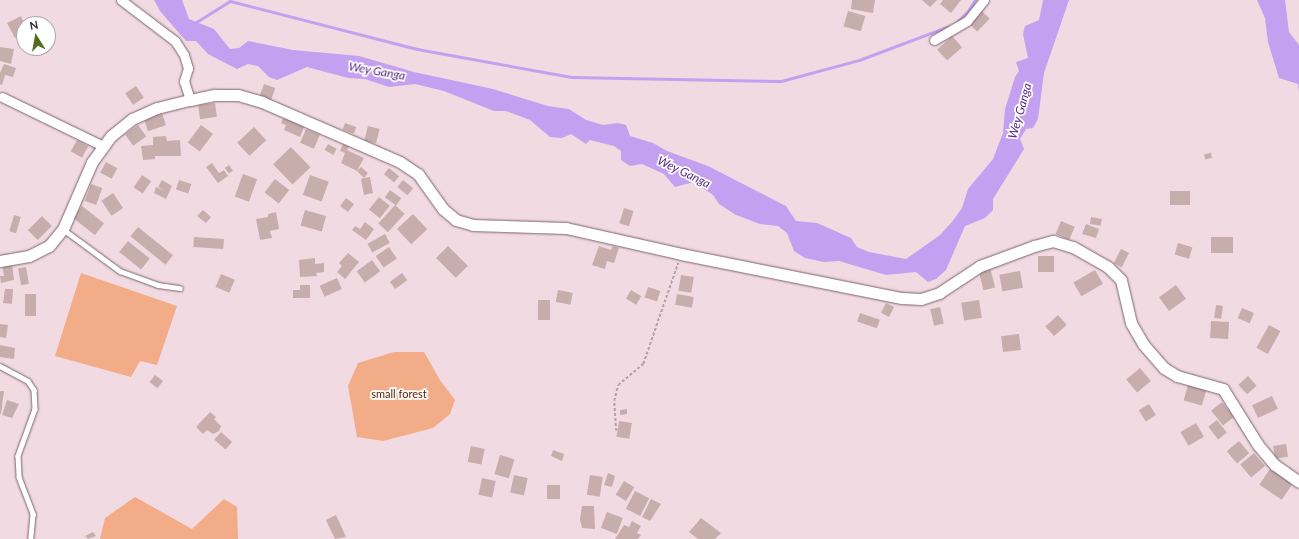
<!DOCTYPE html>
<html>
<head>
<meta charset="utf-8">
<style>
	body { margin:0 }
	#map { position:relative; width:1299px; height:539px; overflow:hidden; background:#f2dae2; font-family:Lato,sans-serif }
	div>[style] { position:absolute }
	.green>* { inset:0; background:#f2ac88 }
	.water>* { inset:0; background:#c3a1f0 }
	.stream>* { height:3px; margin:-1.5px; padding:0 1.5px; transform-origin:1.5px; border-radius:1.5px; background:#c3a1f0 }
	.building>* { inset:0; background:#c7aeac; transform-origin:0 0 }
	.path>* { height:1.5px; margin-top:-0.75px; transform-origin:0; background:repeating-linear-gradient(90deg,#b4a1a7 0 3px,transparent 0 5px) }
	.roads { filter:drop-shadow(0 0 1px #7a656c) drop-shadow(0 0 1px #7a656c) }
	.service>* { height:4.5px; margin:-2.25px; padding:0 2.25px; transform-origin:2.25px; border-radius:2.25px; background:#fff }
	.minor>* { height:9px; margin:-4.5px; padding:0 4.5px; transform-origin:4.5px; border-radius:4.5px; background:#fff }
	.tertiary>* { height:11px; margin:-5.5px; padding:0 5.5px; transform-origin:5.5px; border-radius:5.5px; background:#fff }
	span { translate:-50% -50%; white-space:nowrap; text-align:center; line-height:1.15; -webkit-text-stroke:3.5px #fff; paint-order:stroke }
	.park-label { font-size:11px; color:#552100 }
	.water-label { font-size:12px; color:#562782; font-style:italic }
	.north { position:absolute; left:16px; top:16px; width:40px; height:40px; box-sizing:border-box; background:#fff; border:1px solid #aca9aa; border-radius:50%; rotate:349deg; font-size:11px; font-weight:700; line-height:16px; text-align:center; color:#30272a }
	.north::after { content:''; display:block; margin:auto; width:14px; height:18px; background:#536d20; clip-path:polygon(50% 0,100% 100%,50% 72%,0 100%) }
</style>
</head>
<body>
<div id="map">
	<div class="green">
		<i style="clip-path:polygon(81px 273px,177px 306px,157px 365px,140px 361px,131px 377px,55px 356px)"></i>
		<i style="clip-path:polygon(394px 352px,424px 352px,440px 380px,455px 400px,450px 414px,433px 428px,383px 441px,357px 437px,348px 386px,358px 363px)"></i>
		<i style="clip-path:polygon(135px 497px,192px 529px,224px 499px,237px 507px,238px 539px,100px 539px,105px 518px)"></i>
	</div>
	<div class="water">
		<i style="clip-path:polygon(154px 0,182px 0,189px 19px,214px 29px,230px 49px,239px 48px,248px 41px,293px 50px,359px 56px,414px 72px,493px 89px,548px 106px,569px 109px,586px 120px,603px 125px,618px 123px,626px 125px,630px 136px,653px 143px,667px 151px,708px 166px,786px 206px,796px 221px,817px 223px,851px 238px,857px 247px,869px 252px,906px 259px,940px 235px,952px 222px,962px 208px,968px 189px,993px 159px,1003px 133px,1005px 109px,1015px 77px,1019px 71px,1016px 62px,1028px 58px,1023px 34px,1025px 26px,1039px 20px,1043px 0,1069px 0,1044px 73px,1038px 119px,1033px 128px,1026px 129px,1020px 139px,1024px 149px,993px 199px,993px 210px,985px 218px,965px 226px,946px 270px,936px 279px,928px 282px,916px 272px,886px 275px,839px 261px,824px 262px,805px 258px,794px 251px,787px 233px,778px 226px,760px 224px,736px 215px,719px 204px,713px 195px,694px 182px,675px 187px,664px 174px,642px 164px,630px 166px,621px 160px,621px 151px,614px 146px,590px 140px,586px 144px,571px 134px,562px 138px,550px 137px,530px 120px,506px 111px,494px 111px,444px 91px,415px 84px,389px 87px,365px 79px,348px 78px,307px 67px,277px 80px,269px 77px,258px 66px,248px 64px,237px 69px,208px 54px,196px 41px,186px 41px,160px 11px)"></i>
		<i style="clip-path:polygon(1257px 0,1285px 0,1289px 32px,1299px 45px,1299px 92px,1298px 84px,1279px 78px,1268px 42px,1265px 18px)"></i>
	</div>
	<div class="stream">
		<i style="left:956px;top:23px;width:17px;rotate:-45deg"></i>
		<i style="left:968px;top:11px;width:13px;rotate:-58deg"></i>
		<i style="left:193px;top:24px;width:44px;rotate:-31.9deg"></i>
		<i style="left:230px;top:1px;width:193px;rotate:14.4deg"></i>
		<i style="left:417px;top:49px;width:157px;rotate:10.3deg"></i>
		<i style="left:571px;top:77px;width:210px;rotate:1.1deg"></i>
		<i style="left:781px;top:81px;width:81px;rotate:-15.1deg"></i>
		<i style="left:859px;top:60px;width:96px;rotate:-20.7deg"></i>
	</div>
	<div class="building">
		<i style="clip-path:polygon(852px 0,875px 0,873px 13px,851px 9px)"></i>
		<i style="clip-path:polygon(922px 0,937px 0,930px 7px)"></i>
		<i style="clip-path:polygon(943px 0,961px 0,951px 13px,940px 4px)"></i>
		<i style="left:848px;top:11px;width:18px;height:16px;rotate:16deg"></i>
		<i style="left:982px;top:11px;width:11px;height:18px;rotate:45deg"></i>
		<i style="clip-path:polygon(21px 16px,24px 24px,24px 34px,15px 38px,7px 23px)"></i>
		<i style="left:952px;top:36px;width:15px;height:20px;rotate:48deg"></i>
		<i style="clip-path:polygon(0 47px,14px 49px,11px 64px,0 61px)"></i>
		<i style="clip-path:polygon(4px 64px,16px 68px,13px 77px,5px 75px,2px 85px,0 84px,0 73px)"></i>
		<i style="left:264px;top:84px;width:12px;height:13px;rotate:20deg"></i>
		<i style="left:136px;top:86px;width:14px;height:13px;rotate:56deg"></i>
		<i style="left:215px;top:103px;width:14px;height:17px;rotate:82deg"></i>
		<i style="left:162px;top:113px;width:13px;height:19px;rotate:72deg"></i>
		<i style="clip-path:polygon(284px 116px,305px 125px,300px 137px,284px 130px,286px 125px,281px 123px)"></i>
		<i style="left:345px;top:123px;width:12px;height:7px;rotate:20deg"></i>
		<i style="left:138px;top:125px;width:14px;height:16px;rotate:54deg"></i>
		<i style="left:201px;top:125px;width:15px;height:22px;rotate:37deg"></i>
		<i style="left:368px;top:126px;width:12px;height:15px;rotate:14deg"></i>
		<i style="left:254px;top:127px;width:18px;height:23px;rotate:47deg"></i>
		<i style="left:306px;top:129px;width:15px;height:15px;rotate:23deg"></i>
		<i style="clip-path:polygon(166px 136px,167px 141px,180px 140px,181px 156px,155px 156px,155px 159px,143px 160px,141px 146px,153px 145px,153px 137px)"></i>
		<i style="left:77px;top:140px;width:13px;height:13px;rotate:29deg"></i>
		<i style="left:328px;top:144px;width:10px;height:7px;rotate:29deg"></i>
		<i style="clip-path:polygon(343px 144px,349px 146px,347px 150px,364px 158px,357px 171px,341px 163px,345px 153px,340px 151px)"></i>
		<i style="left:291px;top:147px;width:28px;height:25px;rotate:46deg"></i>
		<i style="left:1211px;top:153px;width:5px;height:7px;rotate:79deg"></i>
		<i style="left:106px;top:162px;width:13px;height:12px;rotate:29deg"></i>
		<i style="clip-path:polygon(212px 163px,219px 173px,224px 170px,228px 176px,218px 183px,206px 167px)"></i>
		<i style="left:229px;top:165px;width:7px;height:5px;rotate:56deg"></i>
		<i style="clip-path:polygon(361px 167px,368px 173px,364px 178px,370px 177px,373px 193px,364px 195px,361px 179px,364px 178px,357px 171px)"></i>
		<i style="left:389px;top:168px;width:13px;height:8px;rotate:39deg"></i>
		<i style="left:243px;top:174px;width:15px;height:24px;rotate:20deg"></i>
		<i style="left:142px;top:175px;width:11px;height:15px;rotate:34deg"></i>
		<i style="left:310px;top:175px;width:20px;height:21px;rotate:20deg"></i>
		<i style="left:275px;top:179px;width:18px;height:17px;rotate:38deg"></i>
		<i style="clip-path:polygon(162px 180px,172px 186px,166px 199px,154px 193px,156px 187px,165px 191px,158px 187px)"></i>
		<i style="left:179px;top:180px;width:13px;height:10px;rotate:18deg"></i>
		<i style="left:403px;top:180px;width:13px;height:9px;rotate:39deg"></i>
		<i style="left:91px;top:184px;width:12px;height:18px;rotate:20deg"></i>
		<i style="left:390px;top:190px;width:14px;height:9px;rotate:36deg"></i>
		<i style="left:1190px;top:191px;width:14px;height:20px;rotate:90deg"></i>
		<i style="left:113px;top:193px;width:18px;height:14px;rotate:56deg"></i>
		<i style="left:379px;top:197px;width:14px;height:16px;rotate:39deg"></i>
		<i style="left:346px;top:198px;width:10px;height:10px;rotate:37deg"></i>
		<i style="left:395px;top:205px;width:13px;height:25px;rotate:42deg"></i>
		<i style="left:82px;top:206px;width:28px;height:15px;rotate:38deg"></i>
		<i style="left:624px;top:208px;width:10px;height:16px;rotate:17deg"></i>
		<i style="clip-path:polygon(203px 210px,211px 217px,206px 223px,197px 216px)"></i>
		<i style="left:305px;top:210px;width:22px;height:16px;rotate:16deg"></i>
		<i style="clip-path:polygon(276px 212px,279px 229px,270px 231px,272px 238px,260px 240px,256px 219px,268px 217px,268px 214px)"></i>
		<i style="left:413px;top:214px;width:21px;height:22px;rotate:47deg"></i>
		<i style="left:14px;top:215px;width:7px;height:17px;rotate:16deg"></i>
		<i style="left:42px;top:216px;width:14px;height:20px;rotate:45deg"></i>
		<i style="left:1091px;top:217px;width:11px;height:7px;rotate:10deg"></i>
		<i style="left:1061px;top:221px;width:15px;height:14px;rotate:23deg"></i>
		<i style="clip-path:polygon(365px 222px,374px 229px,366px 240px,352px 230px,355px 226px,360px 229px)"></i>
		<i style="clip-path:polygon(1086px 224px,1099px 229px,1096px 238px,1082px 234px)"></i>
		<i style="left:138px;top:227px;width:45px;height:12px;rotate:39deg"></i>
		<i style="left:385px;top:234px;width:10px;height:20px;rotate:61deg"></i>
		<i style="left:194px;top:237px;width:30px;height:10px;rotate:4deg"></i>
		<i style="left:1233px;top:237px;width:16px;height:22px;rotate:90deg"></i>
		<i style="left:128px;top:241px;width:28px;height:14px;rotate:39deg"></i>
		<i style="left:1178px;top:243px;width:15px;height:12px;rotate:16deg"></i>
		<i style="left:448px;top:246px;width:28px;height:17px;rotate:45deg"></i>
		<i style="clip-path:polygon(599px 246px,611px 250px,613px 246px,619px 248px,614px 263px,607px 261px,605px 269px,592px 265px)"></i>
		<i style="left:389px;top:247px;width:14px;height:16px;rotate:56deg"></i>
		<i style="left:1121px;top:249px;width:9px;height:16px;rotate:27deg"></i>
		<i style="clip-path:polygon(348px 253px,359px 262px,345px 279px,337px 272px,342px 266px,339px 263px)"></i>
		<i style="left:1038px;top:256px;width:16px;height:16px"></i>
		<i style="clip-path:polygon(315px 258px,315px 264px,324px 263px,324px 272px,316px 273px,317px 276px,300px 277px,299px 260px)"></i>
		<i style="left:372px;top:260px;width:14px;height:19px;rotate:54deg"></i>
		<i style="clip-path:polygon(12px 264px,14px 280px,1px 283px,0 276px,4px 276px,2px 265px)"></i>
		<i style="left:26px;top:267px;width:17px;height:8px;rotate:80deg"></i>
		<i style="left:990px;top:267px;width:21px;height:12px;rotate:76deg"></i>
		<i style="left:1095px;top:270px;width:16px;height:25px;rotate:60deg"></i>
		<i style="left:1020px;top:271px;width:17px;height:21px;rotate:80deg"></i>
		<i style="left:402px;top:273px;width:9px;height:15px;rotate:54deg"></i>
		<i style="left:221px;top:274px;width:15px;height:14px;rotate:23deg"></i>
		<i style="left:681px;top:275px;width:13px;height:16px;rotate:9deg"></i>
		<i style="left:337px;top:278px;width:12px;height:19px;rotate:66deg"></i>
		<i style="clip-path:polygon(300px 285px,310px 285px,310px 298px,293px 298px,293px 290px,300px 290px)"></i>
		<i style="left:1176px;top:285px;width:17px;height:21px;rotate:54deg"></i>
		<i style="left:648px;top:287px;width:13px;height:11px;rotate:18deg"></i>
		<i style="clip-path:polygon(5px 289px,13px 289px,12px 304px,3px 303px)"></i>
		<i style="left:558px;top:290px;width:15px;height:12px;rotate:11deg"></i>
		<i style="left:631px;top:290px;width:12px;height:10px;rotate:31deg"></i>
		<i style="left:25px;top:294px;width:11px;height:22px"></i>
		<i style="left:677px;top:294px;width:17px;height:11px;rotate:10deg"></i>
		<i style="left:550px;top:300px;width:20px;height:12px;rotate:90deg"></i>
		<i style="left:979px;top:300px;width:18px;height:18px;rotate:81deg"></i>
		<i style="left:886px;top:303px;width:9px;height:11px;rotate:27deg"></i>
		<i style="left:1216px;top:305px;width:7px;height:13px;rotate:8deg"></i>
		<i style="left:940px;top:307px;width:17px;height:10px;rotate:77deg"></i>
		<i style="left:1242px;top:308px;width:13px;height:11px;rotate:23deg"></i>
		<i style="left:860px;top:313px;width:21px;height:9px;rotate:19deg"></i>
		<i style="left:1058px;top:315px;width:13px;height:17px;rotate:48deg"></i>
		<i style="left:1211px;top:321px;width:18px;height:17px;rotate:3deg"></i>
		<i style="clip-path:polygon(0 324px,8px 325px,6px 338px,0 337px)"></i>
		<i style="left:1269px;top:325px;width:13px;height:26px;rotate:29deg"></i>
		<i style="left:1019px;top:334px;width:16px;height:18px;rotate:83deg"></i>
		<i style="clip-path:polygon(0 345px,15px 348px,14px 359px,0 357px)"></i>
		<i style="left:1140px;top:368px;width:17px;height:18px;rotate:50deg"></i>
		<i style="left:155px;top:375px;width:10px;height:9px;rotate:37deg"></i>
		<i style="left:1248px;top:376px;width:13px;height:13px;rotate:48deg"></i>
		<i style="left:1188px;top:385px;width:19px;height:16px;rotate:16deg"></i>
		<i style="clip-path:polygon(0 391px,4px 391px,1px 414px,0 414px)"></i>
		<i style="left:1272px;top:396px;width:14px;height:22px;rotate:65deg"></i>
		<i style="clip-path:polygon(7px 400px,19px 404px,12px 418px,2px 415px)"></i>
		<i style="left:1222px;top:402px;width:19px;height:14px;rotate:51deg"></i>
		<i style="left:1149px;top:404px;width:13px;height:12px;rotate:58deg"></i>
		<i style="clip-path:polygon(627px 409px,627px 414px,620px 415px,620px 410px)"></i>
		<i style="clip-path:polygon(210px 412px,216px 417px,214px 419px,221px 426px,219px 431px,213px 434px,207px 430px,203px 434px,196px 427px)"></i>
		<i style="left:1217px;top:420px;width:16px;height:11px;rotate:52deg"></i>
		<i style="left:619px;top:421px;width:13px;height:16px;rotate:9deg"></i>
		<i style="left:1196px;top:423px;width:16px;height:18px;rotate:60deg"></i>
		<i style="left:221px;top:432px;width:15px;height:10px;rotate:42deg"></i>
		<i style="left:1239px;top:441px;width:16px;height:16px;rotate:50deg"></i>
		<i style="left:1286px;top:444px;width:13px;height:13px;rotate:81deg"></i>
		<i style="left:471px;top:446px;width:14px;height:16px;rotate:12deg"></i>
		<i style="clip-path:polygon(553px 450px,564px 454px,562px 461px,551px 456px)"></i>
		<i style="left:1254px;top:453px;width:17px;height:18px;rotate:50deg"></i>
		<i style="left:500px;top:455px;width:15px;height:20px;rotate:16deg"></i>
		<i style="left:1270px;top:469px;width:27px;height:19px;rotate:34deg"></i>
		<i style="clip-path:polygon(608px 473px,615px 476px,612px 487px,604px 485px)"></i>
		<i style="left:514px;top:475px;width:14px;height:18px;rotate:12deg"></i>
		<i style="left:590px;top:475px;width:13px;height:20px;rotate:9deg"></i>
		<i style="left:482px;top:478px;width:14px;height:17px;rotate:12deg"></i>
		<i style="left:624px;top:481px;width:12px;height:16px;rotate:31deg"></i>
		<i style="left:547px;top:485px;width:13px;height:14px"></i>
		<i style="left:635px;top:491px;width:16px;height:20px;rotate:27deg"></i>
		<i style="clip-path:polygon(651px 499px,661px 504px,650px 521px,642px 517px)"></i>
		<i style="clip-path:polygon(582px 506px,594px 506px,595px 529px,582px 528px,580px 519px)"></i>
		<i style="left:607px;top:512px;width:17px;height:17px;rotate:21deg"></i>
		<i style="clip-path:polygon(336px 515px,346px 537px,335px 539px,326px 520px)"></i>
		<i style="clip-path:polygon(701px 518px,721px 533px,715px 539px,698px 539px,689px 532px)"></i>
		<i style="clip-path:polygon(632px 521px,641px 526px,637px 533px,641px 535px,638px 539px,615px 539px,624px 525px,629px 527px)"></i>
		<i style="clip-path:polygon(93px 532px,96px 536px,88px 539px,85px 536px)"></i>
	</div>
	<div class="path">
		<i style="left:616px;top:431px;width:30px;rotate:-94deg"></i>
		<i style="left:614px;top:401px;width:16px;rotate:-76deg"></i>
		<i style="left:618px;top:385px;width:33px;rotate:-40deg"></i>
		<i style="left:643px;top:364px;width:107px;rotate:-70.9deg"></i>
	</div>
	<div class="roads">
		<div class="service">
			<i style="left:63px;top:229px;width:71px;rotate:36.4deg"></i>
			<i style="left:120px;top:271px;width:40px;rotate:20.2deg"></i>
			<i style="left:158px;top:285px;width:22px;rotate:8deg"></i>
			<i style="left:0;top:366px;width:32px;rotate:28deg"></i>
			<i style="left:28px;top:381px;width:11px;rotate:56deg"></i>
			<i style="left:34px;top:390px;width:19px;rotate:87deg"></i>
			<i style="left:35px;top:409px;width:50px;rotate:109.9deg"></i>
			<i style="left:18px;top:456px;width:21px;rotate:87deg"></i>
			<i style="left:19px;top:477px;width:40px;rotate:69deg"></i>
			<i style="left:33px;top:514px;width:25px;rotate:95deg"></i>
		</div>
		<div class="minor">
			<i style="left:121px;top:0;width:68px;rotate:37.2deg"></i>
			<i style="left:175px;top:41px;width:17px;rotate:57deg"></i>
			<i style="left:184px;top:55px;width:14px;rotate:73deg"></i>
			<i style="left:188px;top:68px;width:14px;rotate:107deg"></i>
			<i style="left:184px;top:81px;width:20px;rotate:72deg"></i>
			<i style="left:934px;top:40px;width:38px;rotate:-30deg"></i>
			<i style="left:967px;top:21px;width:27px;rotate:-51deg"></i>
			<i style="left:2px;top:97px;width:112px;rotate:25.9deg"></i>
		</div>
		<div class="tertiary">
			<i style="left:0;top:261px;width:29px;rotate:-10deg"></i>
			<i style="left:29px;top:256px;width:22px;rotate:-27deg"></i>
			<i style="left:49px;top:246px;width:22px;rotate:-51deg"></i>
			<i style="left:63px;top:229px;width:73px;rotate:-66.6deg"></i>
			<i style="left:92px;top:162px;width:32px;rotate:-54deg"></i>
			<i style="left:111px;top:136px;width:27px;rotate:-39deg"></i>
			<i style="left:132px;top:119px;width:27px;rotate:-24deg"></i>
			<i style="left:157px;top:108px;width:34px;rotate:-14deg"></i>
			<i style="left:190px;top:100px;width:25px;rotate:-12deg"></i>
			<i style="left:214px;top:95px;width:24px"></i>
			<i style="left:238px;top:95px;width:25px;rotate:16deg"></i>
			<i style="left:262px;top:102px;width:150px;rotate:23.5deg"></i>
			<i style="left:400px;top:162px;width:22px;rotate:34deg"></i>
			<i style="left:418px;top:174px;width:43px;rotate:54.5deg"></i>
			<i style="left:443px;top:209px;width:17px;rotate:40deg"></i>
			<i style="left:456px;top:220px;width:18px;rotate:16deg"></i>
			<i style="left:473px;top:225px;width:93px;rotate:1.8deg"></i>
			<i style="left:566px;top:228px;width:118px;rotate:12.7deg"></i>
			<i style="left:681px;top:254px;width:225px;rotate:11.3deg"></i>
			<i style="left:902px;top:298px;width:19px;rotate:3deg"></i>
			<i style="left:921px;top:299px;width:19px;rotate:-18deg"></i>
			<i style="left:939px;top:293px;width:49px;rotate:-33.4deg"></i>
			<i style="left:980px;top:266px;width:58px;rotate:-20.3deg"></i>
			<i style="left:1034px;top:246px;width:20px;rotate:-15deg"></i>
			<i style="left:1053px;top:241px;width:21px;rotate:17deg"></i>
			<i style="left:1073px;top:247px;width:40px;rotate:29.7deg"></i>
			<i style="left:1108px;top:267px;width:18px;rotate:45deg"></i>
			<i style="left:1121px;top:280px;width:44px;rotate:76.9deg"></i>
			<i style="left:1131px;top:323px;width:24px;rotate:60deg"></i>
			<i style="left:1143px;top:344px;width:32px;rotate:49deg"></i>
			<i style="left:1164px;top:368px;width:15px;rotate:32deg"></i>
			<i style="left:1177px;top:376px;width:48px;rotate:15.8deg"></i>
			<i style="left:1223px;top:389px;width:66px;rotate:58deg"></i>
			<i style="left:1258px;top:445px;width:26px;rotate:50deg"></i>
			<i style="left:1275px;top:465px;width:29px;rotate:35deg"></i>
		</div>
	</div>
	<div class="park-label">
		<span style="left:399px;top:394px">small forest</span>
	</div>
	<div class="water-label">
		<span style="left:377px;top:71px;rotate:10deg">Wey Ganga</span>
		<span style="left:1020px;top:111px;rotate:-74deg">Wey Ganga</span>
		<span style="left:684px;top:172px;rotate:26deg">Wey Ganga</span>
	</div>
	<div class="north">N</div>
</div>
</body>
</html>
